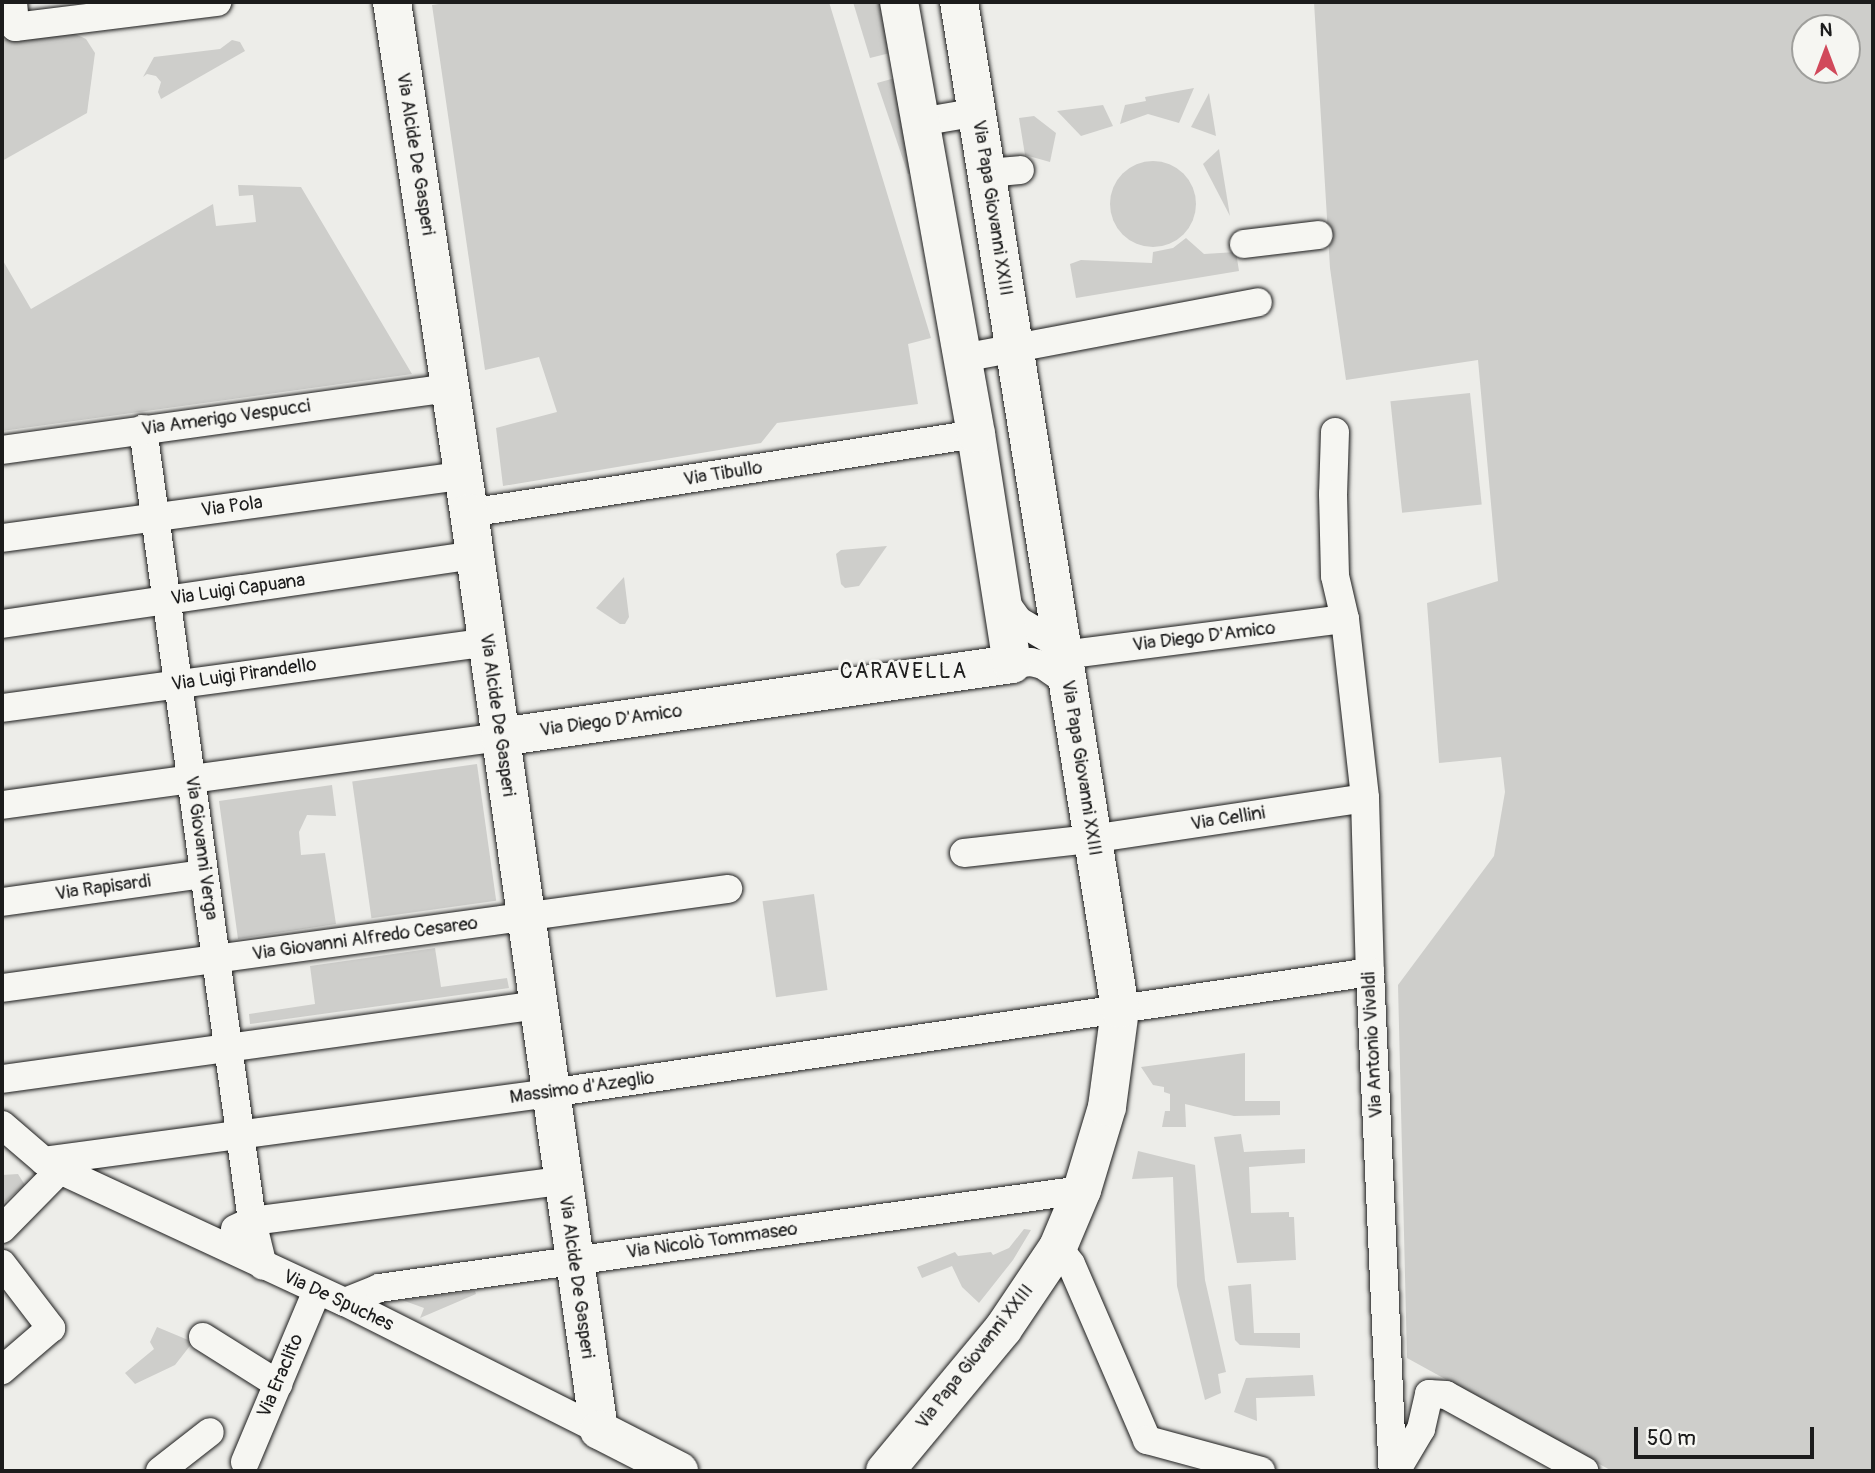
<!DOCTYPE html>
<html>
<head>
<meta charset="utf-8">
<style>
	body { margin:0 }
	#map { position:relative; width:1875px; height:1473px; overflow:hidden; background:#edede9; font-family:Pangolin,sans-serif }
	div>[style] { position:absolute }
	.green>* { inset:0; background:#cececb; transform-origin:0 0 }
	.round { border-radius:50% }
	.roads { filter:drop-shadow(0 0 2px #1c1c1c) drop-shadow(0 0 2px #1c1c1c) }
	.street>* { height:28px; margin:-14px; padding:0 14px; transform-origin:14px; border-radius:14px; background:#f6f6f2 }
	.secondary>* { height:38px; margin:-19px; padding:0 19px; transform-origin:19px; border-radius:19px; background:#f6f6f2 }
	span { translate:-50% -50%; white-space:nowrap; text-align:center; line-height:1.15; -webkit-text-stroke:5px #f6f6f2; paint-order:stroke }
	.street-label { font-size:19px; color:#1c1c1c }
	.neighbourhood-label { font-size:21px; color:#1c1c1c; letter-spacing:2px }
	.frame { position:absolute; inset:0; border:4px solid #1c1c1c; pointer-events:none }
	.north { position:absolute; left:1791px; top:14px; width:70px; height:70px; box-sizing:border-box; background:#f6f6f2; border:2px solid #9f9f9c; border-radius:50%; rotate:0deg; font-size:19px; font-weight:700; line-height:28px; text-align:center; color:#1c1c1c }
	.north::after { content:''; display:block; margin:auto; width:24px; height:32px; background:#d1495b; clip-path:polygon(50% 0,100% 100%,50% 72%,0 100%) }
	.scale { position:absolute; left:1634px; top:1427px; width:180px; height:32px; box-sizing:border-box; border:4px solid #1c1c1c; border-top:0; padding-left:9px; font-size:21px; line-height:24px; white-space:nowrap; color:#1c1c1c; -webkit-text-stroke:5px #f6f6f2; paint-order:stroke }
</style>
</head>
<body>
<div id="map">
	<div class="green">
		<i style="clip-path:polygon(453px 2px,829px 2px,931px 338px,908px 344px,918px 404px,777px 423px,761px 443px,503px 486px,496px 428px,557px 412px,539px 357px,485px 370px,432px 5px)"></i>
		<i style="clip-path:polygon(853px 2px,883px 2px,890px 53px,870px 58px)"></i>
		<i style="clip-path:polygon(evenodd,1314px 2px,1873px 2px,1873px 1471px,1612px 1471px,1407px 1358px,1398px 985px,1494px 856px,1505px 792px,1501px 757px,1439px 763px,1427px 603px,1498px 581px,1478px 360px,1346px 380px,1330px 268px,1314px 2px,1805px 28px,1847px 28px,1847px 70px,1805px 70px,1805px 28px)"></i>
		<i style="clip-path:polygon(69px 31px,86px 39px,95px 53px,87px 113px,2px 161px,2px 40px)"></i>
		<i style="clip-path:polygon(232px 40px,240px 42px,245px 51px,161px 99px,158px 92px,161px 82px,156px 76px,147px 74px,143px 77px,154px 57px,220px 49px)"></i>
		<i style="clip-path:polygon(895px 78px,914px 173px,908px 174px,877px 83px)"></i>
		<i style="clip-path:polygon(1194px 88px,1179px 123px,1148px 114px,1120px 124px,1125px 105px,1146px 101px,1145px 97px)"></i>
		<i style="clip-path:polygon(1209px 93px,1216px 136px,1191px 127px)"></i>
		<i style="clip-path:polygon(1103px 105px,1113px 126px,1081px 136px,1057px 111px)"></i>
		<i style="clip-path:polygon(1034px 116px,1056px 133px,1050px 162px,1025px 155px,1019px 118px)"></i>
		<i style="clip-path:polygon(1219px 149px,1230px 216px,1203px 164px)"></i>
		<i class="round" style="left:1110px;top:161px;width:86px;height:86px"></i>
		<i style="clip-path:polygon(238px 185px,301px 187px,412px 374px,2px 431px,2px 259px,31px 309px,213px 204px,216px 226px,256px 222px,253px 195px,239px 196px)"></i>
		<i style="clip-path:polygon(1186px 238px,1204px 254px,1236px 252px,1239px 271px,1076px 298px,1070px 264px,1081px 260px,1152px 263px,1153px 252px,1173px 248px)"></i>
		<i style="left:1470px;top:393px;width:112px;height:80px;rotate:84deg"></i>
		<i style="clip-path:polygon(887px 546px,859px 586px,845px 588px,841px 584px,836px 554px,841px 550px)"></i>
		<i style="clip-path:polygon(624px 577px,629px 617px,625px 624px,620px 624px,596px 608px)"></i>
		<i style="left:477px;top:764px;width:138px;height:126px;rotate:82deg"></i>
		<i style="clip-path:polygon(332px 785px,336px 816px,307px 815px,299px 832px,301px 855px,325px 853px,336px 924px,238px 939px,219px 801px)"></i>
		<i style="left:814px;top:894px;width:97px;height:52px;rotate:82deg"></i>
		<i style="clip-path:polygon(435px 948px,441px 987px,507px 978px,509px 988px,250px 1024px,249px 1014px,315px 1004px,310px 966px)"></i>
		<i style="clip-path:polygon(1245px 1053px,1245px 1101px,1280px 1101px,1280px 1115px,1234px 1116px,1185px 1104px,1186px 1127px,1162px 1127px,1165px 1111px,1170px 1111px,1170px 1094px,1164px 1092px,1164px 1087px,1153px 1085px,1141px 1067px)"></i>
		<i style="clip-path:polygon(1241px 1134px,1244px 1152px,1305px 1149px,1305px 1163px,1249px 1167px,1251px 1213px,1289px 1212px,1289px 1217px,1294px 1217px,1296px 1260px,1237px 1263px,1214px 1137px)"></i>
		<i style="clip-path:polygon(1138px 1151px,1195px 1165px,1205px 1280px,1226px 1372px,1218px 1374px,1221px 1393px,1205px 1400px,1177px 1286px,1173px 1177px,1132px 1179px)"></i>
		<i style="clip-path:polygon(18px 1174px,25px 1185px,2px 1204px,2px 1175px)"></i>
		<i style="clip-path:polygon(1024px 1229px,1031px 1230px,1013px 1260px,979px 1303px,962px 1287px,952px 1266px,922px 1278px,917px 1267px,955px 1252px,958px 1256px,991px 1252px,993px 1255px,1009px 1248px)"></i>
		<i style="clip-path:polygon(1251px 1284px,1254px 1333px,1300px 1333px,1300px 1348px,1240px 1345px,1235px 1340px,1228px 1286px)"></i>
		<i style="clip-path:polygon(475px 1291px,476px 1294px,420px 1318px,424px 1308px,402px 1300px)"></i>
		<i style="clip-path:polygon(157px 1327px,193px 1342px,175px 1365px,135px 1384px,125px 1373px,154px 1349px,150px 1342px)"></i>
		<i style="clip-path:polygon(1313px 1375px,1315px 1396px,1256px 1398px,1257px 1421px,1234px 1412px,1246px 1378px)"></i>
	</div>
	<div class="roads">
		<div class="street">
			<i style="left:13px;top:2px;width:25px;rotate:85deg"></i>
			<i style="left:15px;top:27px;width:204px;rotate:-7.1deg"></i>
			<i style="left:920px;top:122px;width:59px;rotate:-9.8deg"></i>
			<i style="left:987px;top:173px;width:33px;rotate:-5deg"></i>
			<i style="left:1244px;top:244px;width:75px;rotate:-6.9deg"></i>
			<i style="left:963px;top:358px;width:300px;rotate:-10.7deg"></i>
			<i style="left:143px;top:429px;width:799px;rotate:82.16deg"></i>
			<i style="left:252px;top:1221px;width:46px;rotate:76.3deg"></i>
			<i style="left:1335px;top:432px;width:62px;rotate:91.8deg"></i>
			<i style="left:1333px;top:494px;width:82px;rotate:88.6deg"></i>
			<i style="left:1335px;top:576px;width:44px;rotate:76.9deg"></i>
			<i style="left:1345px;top:619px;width:180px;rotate:83.6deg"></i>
			<i style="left:1365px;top:798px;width:174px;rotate:88.4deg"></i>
			<i style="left:1370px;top:972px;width:500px;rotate:87.4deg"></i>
			<i style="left:2px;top:450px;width:453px;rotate:-7.9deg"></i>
			<i style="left:469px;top:513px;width:513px;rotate:-8.86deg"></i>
			<i style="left:2px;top:538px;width:465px;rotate:-7.7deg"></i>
			<i style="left:1002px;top:598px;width:29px;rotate:54deg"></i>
			<i style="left:1019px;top:621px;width:49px;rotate:30.8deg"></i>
			<i style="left:2px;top:624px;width:478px;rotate:-8.3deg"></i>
			<i style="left:1063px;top:655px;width:284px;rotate:-7.3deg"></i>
			<i style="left:1012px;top:664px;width:19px;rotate:-6deg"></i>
			<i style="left:1031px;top:662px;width:12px;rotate:14deg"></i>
			<i style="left:1043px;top:665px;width:29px;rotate:35deg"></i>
			<i style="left:2px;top:708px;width:489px;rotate:-7.7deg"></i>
			<i style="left:2px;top:805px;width:503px;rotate:-7.78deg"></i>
			<i style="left:964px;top:853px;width:128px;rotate:-6.3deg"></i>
			<i style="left:1091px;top:839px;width:277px;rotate:-8.5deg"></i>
			<i style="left:2px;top:902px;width:204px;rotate:-7.9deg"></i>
			<i style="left:2px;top:988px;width:733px;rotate:-7.77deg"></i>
			<i style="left:2px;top:1079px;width:542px;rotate:-7.85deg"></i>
			<i style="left:2px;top:1125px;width:55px;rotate:40.6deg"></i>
			<i style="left:44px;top:1161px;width:18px;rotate:29deg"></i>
			<i style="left:60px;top:1170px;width:314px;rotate:24.9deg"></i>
			<i style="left:345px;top:1302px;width:284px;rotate:26.7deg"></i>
			<i style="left:44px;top:1161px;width:511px;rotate:-7.65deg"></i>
			<i style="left:550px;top:1093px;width:829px;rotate:-8.39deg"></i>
			<i style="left:2px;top:1229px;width:83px;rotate:-45.5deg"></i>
			<i style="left:235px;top:1229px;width:19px;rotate:-25deg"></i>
			<i style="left:252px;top:1221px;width:312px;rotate:-7.4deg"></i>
			<i style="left:1058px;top:1247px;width:21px;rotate:53deg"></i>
			<i style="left:1071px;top:1264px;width:192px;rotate:66.6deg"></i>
			<i style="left:1147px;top:1440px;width:118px;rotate:15.2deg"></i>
			<i style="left:2px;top:1264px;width:81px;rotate:52.6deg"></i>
			<i style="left:51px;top:1328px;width:65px;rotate:139.4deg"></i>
			<i style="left:345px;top:1302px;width:37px;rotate:-22deg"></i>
			<i style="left:379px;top:1288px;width:710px;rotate:-7.94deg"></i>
			<i style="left:203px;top:1337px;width:89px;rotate:32.1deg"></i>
			<i style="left:245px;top:1462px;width:186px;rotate:-67.2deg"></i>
			<i style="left:160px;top:1471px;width:63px;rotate:-38deg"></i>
			<i style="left:1396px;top:1471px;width:49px;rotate:-59.2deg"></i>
			<i style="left:1421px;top:1429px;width:36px;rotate:-77deg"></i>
			<i style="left:1429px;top:1394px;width:17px;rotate:3deg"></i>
			<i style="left:1446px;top:1395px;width:158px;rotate:28.8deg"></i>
		</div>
		<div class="secondary">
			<i style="left:392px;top:2px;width:517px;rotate:81.43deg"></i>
			<i style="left:469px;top:513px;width:926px;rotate:81.93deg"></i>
			<i style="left:599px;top:1430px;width:90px;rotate:27.1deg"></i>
			<i style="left:500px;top:737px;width:517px;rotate:-8.11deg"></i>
			<i style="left:1012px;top:664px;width:233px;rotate:-98.9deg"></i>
			<i style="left:976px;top:434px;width:439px;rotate:-100.1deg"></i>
			<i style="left:885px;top:1471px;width:185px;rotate:-50.3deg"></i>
			<i style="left:1003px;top:1329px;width:99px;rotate:-56.1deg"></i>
			<i style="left:1058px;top:1247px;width:62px;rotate:-67.2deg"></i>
			<i style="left:1082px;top:1190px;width:87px;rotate:-73.2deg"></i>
			<i style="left:1107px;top:1107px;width:99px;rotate:-82.4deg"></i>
			<i style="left:1120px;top:1009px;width:1020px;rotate:-99.08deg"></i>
		</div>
	</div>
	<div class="street-label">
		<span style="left:415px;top:154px;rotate:81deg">Via Alcide De Gasperi</span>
		<span style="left:992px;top:208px;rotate:81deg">Via Papa Giovanni XXIII</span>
		<span style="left:226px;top:418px;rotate:-8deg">Via Amerigo Vespucci</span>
		<span style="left:723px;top:474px;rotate:-9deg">Via Tibullo</span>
		<span style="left:232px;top:507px;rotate:-8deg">Via Pola</span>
		<span style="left:238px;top:590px;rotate:-8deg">Via Luigi Capuana</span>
		<span style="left:1204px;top:637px;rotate:-7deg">Via Diego D'Amico</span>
		<span style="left:244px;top:675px;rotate:-8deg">Via Luigi Pirandello</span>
		<span style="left:497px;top:715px;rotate:82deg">Via Alcide De Gasperi</span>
		<span style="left:611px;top:721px;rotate:-8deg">Via Diego D'Amico</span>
		<span style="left:1081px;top:768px;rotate:81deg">Via Papa Giovanni XXIII</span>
		<span style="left:1228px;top:819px;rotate:-9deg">Via Cellini</span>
		<span style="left:201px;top:848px;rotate:82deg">Via Giovanni Verga</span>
		<span style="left:103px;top:888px;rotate:-8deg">Via Rapisardi</span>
		<span style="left:365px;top:939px;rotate:-8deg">Via Giovanni Alfredo Cesareo</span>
		<span style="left:1373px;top:1045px;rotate:-93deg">Via Antonio Vivaldi</span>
		<span style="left:582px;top:1088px;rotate:-8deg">Massimo d'Azeglio</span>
		<span style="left:712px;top:1241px;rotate:-8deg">Via Nicolò Tommaseo</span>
		<span style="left:576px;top:1277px;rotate:82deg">Via Alcide De Gasperi</span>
		<span style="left:338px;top:1301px;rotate:25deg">Via De Spuches</span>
		<span style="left:975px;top:1357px;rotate:-52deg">Via Papa Giovanni XXIII</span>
		<span style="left:281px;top:1376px;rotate:-67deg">Via Eraclito</span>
	</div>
	<div class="neighbourhood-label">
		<span style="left:904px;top:672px">CARAVELLA</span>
	</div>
	<div class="frame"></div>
	<div class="north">N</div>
	<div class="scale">50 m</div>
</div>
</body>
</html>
